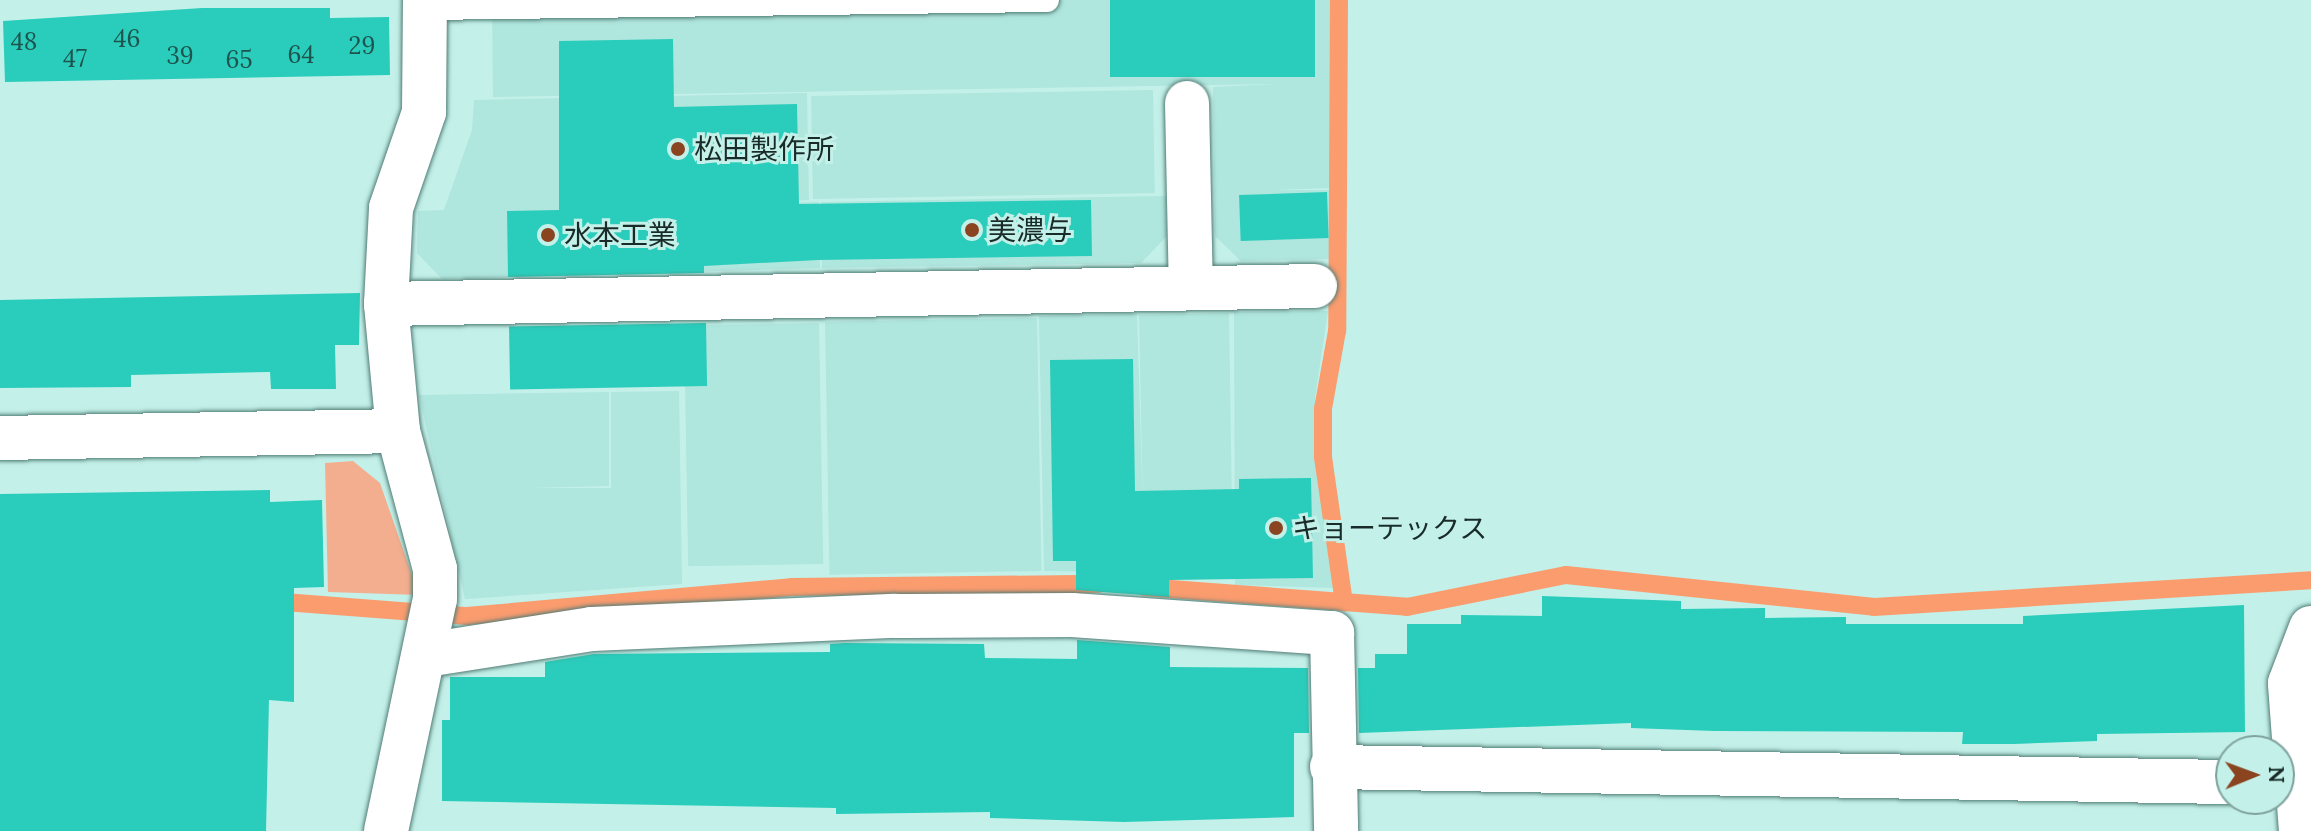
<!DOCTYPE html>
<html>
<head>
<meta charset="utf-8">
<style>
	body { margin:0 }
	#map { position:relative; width:2311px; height:831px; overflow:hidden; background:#c3f1e9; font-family:Lora,"Noto Sans JP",serif }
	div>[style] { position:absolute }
	.built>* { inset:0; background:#afe6dd; transform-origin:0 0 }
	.green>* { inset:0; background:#f3ae8f }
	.stream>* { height:18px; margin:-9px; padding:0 9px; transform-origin:9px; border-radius:9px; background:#fb9c6f }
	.building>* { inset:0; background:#2acdbb; transform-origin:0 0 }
	.roads { filter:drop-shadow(0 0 2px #517c75) drop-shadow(0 0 2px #517c75) }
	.service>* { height:24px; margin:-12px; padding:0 12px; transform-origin:12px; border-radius:12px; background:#fff }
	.minor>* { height:44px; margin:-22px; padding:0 22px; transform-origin:22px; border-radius:22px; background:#fff }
	.dots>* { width:22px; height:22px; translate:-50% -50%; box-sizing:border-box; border:4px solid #c3f1e9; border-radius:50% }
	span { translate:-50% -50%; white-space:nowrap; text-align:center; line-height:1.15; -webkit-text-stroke:6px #c3f1e9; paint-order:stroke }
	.number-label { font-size:24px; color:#1d544d }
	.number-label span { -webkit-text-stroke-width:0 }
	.poi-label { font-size:28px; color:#192b28 }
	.left { translate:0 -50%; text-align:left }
	.north { position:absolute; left:2215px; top:735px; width:80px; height:80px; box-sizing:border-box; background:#c3f1e9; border:2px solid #7fa29c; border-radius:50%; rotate:89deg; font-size:22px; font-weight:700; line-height:32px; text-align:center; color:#192b28 }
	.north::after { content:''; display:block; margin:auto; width:28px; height:36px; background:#8b4420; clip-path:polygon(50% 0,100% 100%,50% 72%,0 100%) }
</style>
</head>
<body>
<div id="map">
	<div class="built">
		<i style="clip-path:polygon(492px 0,1330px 0,1332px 188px,1275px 190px,1330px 190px,1332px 259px,1241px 261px,1215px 236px,1213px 87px,1276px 84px,493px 97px)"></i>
		<i style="left:1153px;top:90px;width:103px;height:342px;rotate:89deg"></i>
		<i style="clip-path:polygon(807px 93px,809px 200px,701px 204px,819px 202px,820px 268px,442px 279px,417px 253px,418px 211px,444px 210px,472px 130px,474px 100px)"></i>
		<i style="clip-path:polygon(1166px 196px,1167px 236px,1141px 263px,822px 268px,821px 202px)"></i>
		<i style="clip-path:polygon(1328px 311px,1315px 398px,1315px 459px,1334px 588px,1235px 585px,1234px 312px)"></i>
		<i style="clip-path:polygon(1229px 313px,1233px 574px,1044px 571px,1039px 316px,1137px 314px,1143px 509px,1139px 315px)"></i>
		<i style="left:1037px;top:318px;width:253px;height:212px;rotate:89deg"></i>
		<i style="left:819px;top:323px;width:241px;height:135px;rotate:89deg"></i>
		<i style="clip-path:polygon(679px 391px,682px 584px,465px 599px,419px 395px,609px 392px,609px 486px,527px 488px,611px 488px,611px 392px)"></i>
	</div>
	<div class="green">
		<i style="clip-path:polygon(353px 461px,380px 483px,419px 595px,328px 592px,325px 463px)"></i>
	</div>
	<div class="stream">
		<i style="left:1339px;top:0;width:331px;rotate:90.3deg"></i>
		<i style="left:1337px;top:331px;width:79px;rotate:100.2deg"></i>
		<i style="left:1323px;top:409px;width:48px;rotate:90deg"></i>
		<i style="left:1323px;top:457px;width:147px;rotate:81.8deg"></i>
		<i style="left:1144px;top:587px;width:264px;rotate:4.3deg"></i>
		<i style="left:1407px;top:607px;width:162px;rotate:-11.4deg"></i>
		<i style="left:1566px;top:575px;width:310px;rotate:5.9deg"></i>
		<i style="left:1874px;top:607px;width:438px;rotate:-3.5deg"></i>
		<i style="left:271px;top:601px;width:197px;rotate:4.4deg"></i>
		<i style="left:467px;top:616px;width:325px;rotate:-5.1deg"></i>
		<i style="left:791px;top:587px;width:308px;rotate:-0.6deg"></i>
	</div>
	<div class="building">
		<i style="left:1110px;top:0;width:205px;height:77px"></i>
		<i style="clip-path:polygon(202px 8px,330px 8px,330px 18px,389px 17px,390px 75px,5px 82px,3px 21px)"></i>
		<i style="clip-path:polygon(673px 39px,674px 107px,797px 104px,799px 204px,1091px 200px,1092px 256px,818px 260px,704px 266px,704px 273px,508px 277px,507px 211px,559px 210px,559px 41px)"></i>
		<i style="left:1327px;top:192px;width:46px;height:88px;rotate:88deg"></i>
		<i style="clip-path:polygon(360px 293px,359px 345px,335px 345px,336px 389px,271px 389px,270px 372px,131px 375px,131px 387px,0 388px,0 300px)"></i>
		<i style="left:706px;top:323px;width:63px;height:197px;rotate:89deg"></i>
		<i style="clip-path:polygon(1133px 359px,1135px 491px,1239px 489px,1239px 479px,1311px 478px,1313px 578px,1169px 580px,1169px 597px,1076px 590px,1076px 561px,1053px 561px,1050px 360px)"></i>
		<i style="clip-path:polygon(270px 490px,270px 502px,322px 500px,324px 587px,294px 588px,294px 702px,269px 700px,266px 831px,0 831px,0 494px)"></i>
		<i style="clip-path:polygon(1542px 596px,1681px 601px,1681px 609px,1765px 608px,1765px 618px,1846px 617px,1846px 624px,2023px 624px,2023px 616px,2244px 605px,2245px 732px,2097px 734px,2097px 741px,2014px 744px,1962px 744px,1963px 732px,1714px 731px,1631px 728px,1631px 723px,1359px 733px,1358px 668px,1375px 668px,1375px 654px,1407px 654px,1407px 624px,1461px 624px,1461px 615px,1542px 616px)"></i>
		<i style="clip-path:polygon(1077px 640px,1170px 647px,1170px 667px,1308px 668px,1309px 733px,1294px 733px,1294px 817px,1124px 822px,990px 818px,990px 812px,836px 814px,836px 808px,442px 801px,442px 720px,450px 720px,450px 677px,545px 677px,545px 662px,594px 654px,830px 652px,830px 644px,845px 643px,984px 644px,985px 658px,1077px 659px)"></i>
	</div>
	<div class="roads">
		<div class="service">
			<i style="left:425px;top:8px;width:622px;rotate:-0.74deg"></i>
		</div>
		<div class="minor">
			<i style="left:1187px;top:103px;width:185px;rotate:88.8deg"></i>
			<i style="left:386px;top:304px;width:929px;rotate:-1.11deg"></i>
			<i style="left:0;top:438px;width:398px;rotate:-1deg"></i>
			<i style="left:426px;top:655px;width:168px;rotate:-8.9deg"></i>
			<i style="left:592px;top:629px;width:303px;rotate:-2.5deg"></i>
			<i style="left:895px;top:616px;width:177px;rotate:-0.3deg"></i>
			<i style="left:1072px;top:615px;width:261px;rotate:4deg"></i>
			<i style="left:1332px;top:633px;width:198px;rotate:88.8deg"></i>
			<i style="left:1332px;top:767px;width:899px;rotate:0.96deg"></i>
			<i style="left:386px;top:831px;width:237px;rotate:-78.1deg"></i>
			<i style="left:435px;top:599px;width:30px;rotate:-90deg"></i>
			<i style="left:435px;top:569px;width:143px;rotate:-105deg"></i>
			<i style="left:398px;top:431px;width:128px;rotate:-95.4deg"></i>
			<i style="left:386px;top:304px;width:96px;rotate:-87deg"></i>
			<i style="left:391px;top:208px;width:102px;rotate:-71deg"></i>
			<i style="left:424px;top:112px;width:112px;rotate:-89.5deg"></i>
			<i style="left:2301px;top:831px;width:148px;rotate:-94.3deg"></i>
			<i style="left:2290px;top:683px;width:59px;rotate:-69.1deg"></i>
		</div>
	</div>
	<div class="dots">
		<i style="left:678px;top:149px;background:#8b4420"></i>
		<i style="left:972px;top:230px;background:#8b4420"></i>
		<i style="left:548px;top:235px;background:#8b4420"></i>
		<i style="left:1276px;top:528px;background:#8b4420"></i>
	</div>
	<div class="number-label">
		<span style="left:127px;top:39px">46</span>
		<span style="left:24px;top:42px">48</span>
		<span style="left:362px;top:46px">29</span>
		<span style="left:301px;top:55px">64</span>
		<span style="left:180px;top:56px">39</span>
		<span style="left:75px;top:59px">47</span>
		<span style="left:239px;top:60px">65</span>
	</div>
	<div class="poi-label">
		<span class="left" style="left:694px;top:149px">松田製作所</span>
		<span class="left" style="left:988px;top:230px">美濃与</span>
		<span class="left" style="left:564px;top:235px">水本工業</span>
		<span class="left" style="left:1292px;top:528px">キョーテックス</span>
	</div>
	<div class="north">N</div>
</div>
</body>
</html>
